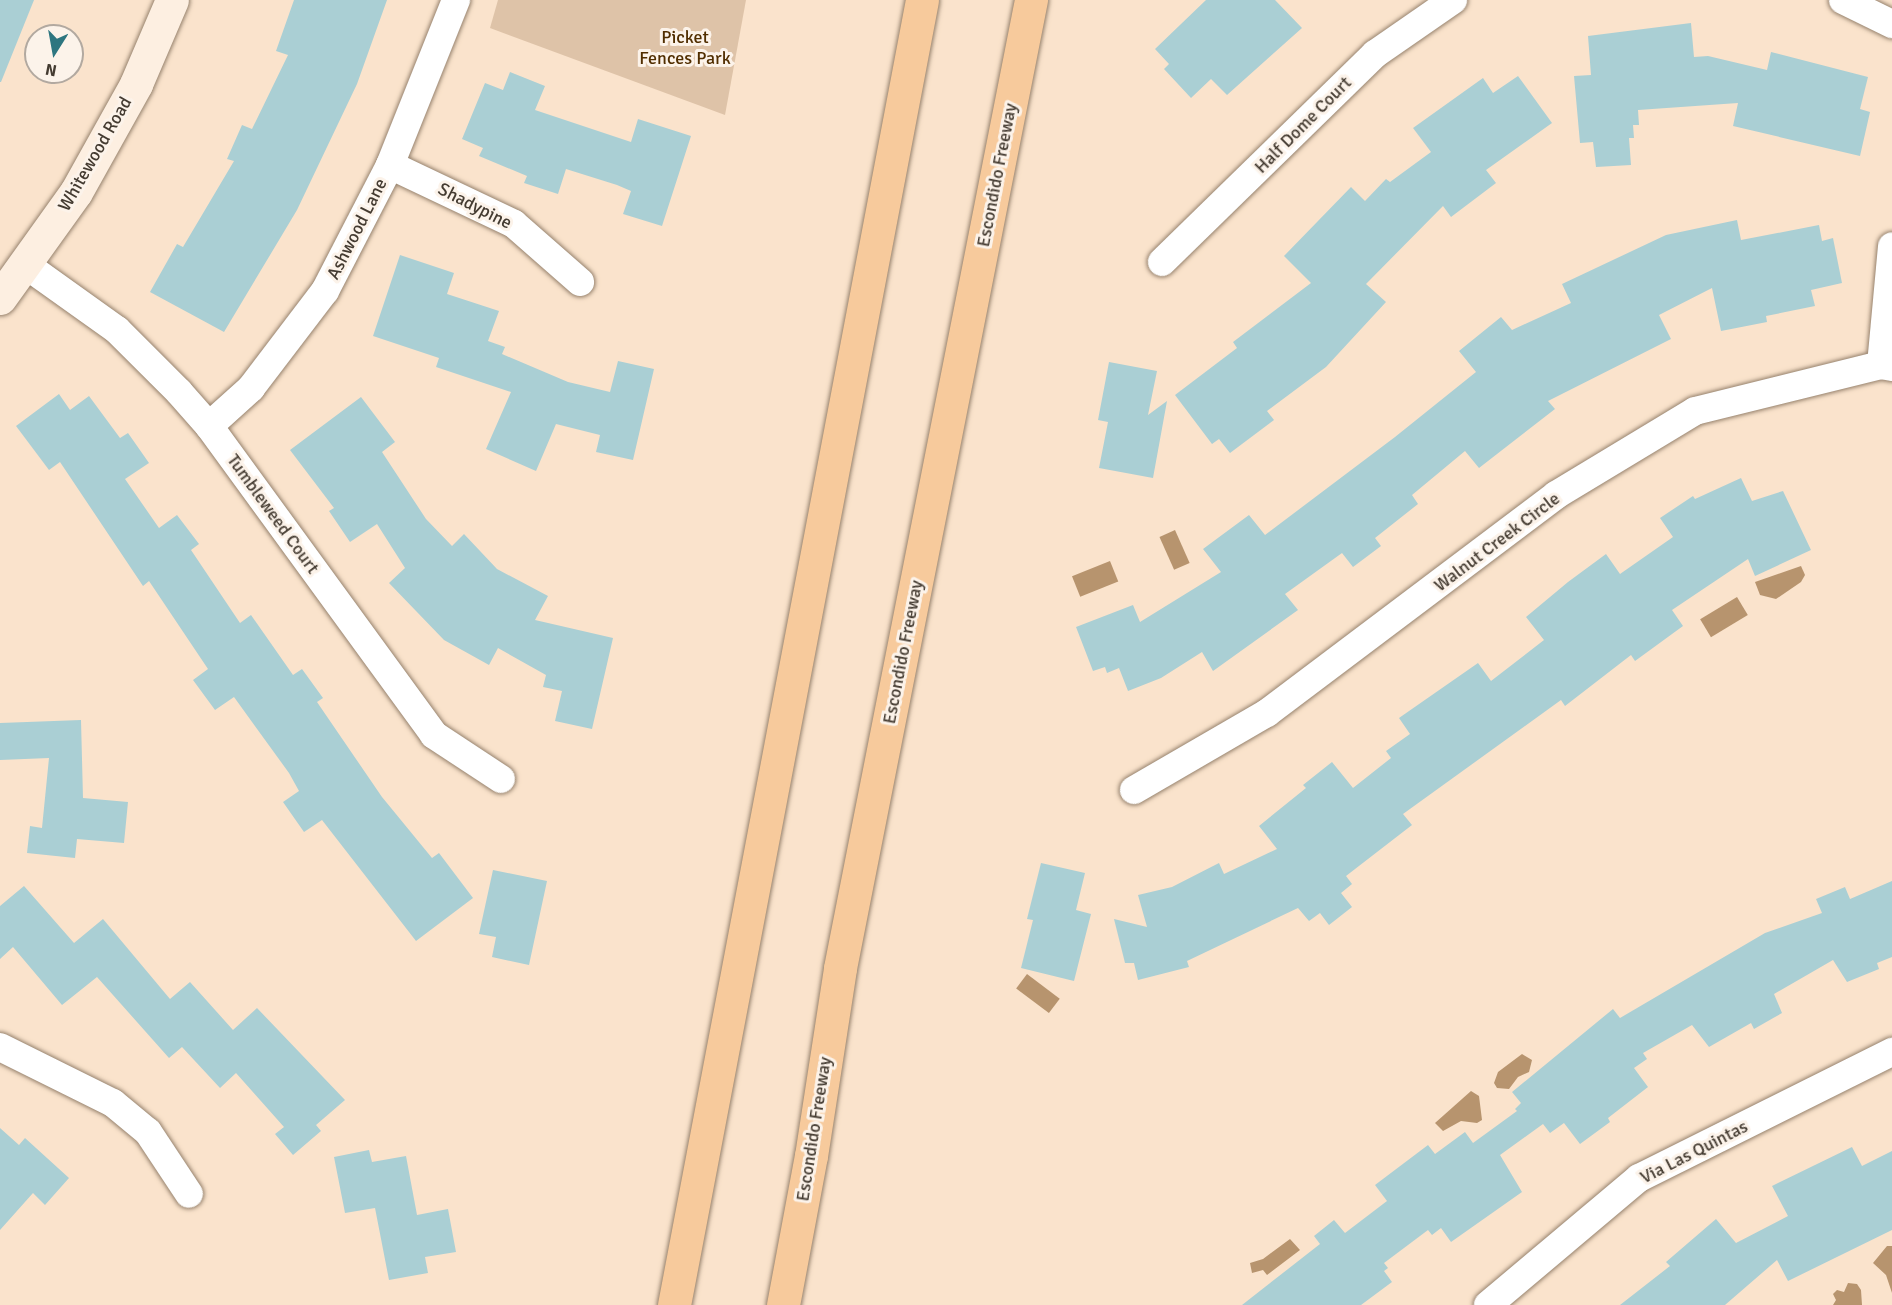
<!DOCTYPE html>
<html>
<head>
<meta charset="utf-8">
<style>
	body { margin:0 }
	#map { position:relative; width:1892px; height:1305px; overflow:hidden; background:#fae3cc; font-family:Signika,sans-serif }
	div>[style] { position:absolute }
	.green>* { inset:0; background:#dec3a8 }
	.water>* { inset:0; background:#b7946e; transform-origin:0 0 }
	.building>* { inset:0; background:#aacfd4 }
	.roads { filter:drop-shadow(0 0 2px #96826d) drop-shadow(0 0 2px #96826d) }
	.street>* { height:28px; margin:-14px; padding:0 14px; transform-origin:14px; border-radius:14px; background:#fff }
	.secondary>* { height:33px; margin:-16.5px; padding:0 16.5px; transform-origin:16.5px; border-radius:16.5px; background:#fdefe1 }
	.highway>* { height:33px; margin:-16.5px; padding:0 16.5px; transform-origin:16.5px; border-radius:16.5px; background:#f7ca9c }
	span { translate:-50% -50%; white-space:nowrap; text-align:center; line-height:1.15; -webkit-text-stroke:6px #fcf3ea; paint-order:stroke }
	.park-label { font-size:18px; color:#512e00 }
	.street-label { font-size:18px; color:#443b31 }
	.north { position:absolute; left:24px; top:24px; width:60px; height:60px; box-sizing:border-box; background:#fcf3ea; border:2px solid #b2a9a0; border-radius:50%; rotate:191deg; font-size:16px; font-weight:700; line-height:24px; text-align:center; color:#443b31 }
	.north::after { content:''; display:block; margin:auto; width:21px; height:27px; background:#2e7680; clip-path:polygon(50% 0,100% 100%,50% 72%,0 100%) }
</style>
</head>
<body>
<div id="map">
	<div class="green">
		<i style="clip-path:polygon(498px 0,746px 0,725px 115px,490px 28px)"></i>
	</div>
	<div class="water">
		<i style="left:1175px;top:530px;width:36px;height:17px;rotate:66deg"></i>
		<i style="left:1110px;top:561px;width:22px;height:41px;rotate:68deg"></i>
		<i style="clip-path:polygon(1801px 566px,1805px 575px,1801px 582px,1776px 599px,1760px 595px,1755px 582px)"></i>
		<i style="left:1737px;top:597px;width:21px;height:43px;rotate:59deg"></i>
		<i style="left:1027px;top:974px;width:41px;height:18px;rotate:37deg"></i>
		<i style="clip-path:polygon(1522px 1054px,1532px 1060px,1529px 1072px,1518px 1077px,1509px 1089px,1497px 1088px,1494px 1083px,1498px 1072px)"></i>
		<i style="clip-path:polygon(1471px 1091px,1479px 1096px,1482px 1120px,1477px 1123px,1461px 1121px,1443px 1131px,1435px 1123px)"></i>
		<i style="clip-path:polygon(1290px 1239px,1300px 1250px,1267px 1275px,1263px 1270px,1252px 1273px,1250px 1263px,1263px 1259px)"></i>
		<i style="clip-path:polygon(1887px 1246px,1892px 1246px,1892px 1293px,1886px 1275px,1873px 1263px)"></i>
		<i style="clip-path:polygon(1848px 1283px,1857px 1284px,1861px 1290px,1862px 1305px,1833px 1305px,1836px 1300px,1833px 1294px,1837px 1290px,1844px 1292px)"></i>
	</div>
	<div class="building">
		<i style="clip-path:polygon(0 0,34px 0,1px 82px,0 82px)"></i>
		<i style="clip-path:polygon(294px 0,387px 0,357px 84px,297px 210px,224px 332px,150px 292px,177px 244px,183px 247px,234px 161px,227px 159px,242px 125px,252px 129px,288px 55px,276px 51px)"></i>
		<i style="clip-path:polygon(1206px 0,1275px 0,1302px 28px,1227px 95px,1211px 79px,1191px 98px,1164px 69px,1169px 64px,1155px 49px)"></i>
		<i style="clip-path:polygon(1691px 23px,1694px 57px,1708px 56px,1767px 70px,1771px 52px,1868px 77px,1860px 109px,1870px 112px,1860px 156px,1733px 126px,1738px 103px,1638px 110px,1639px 125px,1633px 125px,1634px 138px,1629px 138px,1631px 165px,1596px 167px,1593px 142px,1580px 143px,1574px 76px,1591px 75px,1588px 36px)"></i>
		<i style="clip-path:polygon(510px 72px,545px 86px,535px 110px,631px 142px,638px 119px,691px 136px,662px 226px,623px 214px,631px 191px,617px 185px,566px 169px,558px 194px,524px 183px,527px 176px,479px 156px,483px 148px,462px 139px,485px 83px,503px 90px)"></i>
		<i style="clip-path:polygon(1518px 76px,1552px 123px,1486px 170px,1496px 183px,1451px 217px,1443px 206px,1366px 284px,1386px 302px,1326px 367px,1267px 411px,1274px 420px,1230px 453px,1219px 439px,1212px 444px,1175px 395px,1237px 348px,1233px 342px,1311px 283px,1284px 256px,1351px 187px,1365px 201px,1386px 179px,1390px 182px,1431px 152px,1413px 128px,1483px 78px,1493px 93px)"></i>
		<i style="clip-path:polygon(1737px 220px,1741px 240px,1819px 225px,1822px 241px,1833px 238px,1842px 283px,1811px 290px,1815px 306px,1766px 316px,1767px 322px,1721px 331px,1712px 288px,1659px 315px,1671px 339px,1548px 401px,1555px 409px,1479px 468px,1465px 451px,1412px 495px,1418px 504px,1375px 538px,1381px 546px,1353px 567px,1342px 553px,1285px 594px,1298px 610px,1213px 671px,1202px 652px,1161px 678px,1128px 691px,1119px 668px,1107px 673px,1105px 667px,1093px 671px,1076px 627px,1133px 605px,1140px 622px,1221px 572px,1203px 549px,1249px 515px,1265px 535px,1395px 437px,1476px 372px,1459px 351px,1501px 317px,1512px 330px,1571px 303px,1562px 284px,1666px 235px)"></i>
		<i style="clip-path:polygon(400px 255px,454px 273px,447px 294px,499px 311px,488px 341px,505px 347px,502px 354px,568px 382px,610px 392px,618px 361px,654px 369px,633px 460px,596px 452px,600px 435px,556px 424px,536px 471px,486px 449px,511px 392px,436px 367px,439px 358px,373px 336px)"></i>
		<i style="clip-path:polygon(1109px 362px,1157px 371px,1148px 415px,1167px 401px,1153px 478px,1099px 468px,1108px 422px,1098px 420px)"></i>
		<i style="clip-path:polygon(59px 394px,70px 410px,89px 396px,120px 438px,128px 433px,149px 463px,125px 479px,159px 528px,177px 515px,199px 544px,191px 550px,240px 623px,251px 615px,293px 675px,302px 669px,323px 698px,317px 702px,382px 797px,432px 858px,439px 853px,473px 898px,416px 941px,322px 820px,304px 832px,283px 802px,299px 791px,289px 773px,234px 697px,215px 710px,193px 680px,208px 669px,149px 581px,143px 586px,60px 462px,49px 470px,16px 426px)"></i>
		<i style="clip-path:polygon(361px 397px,395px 442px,382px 452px,426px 519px,452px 546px,464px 534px,497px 569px,548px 596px,535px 620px,613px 638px,592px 729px,555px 721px,562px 691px,543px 687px,546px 675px,498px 648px,489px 665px,444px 640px,389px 583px,405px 568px,377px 524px,350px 542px,329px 511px,334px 508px,290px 450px)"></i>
		<i style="clip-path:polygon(1741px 478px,1752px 501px,1783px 491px,1811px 550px,1755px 576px,1748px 559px,1672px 610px,1683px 626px,1635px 661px,1631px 655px,1565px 706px,1561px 700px,1403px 814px,1412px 825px,1346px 876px,1352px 884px,1341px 893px,1352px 907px,1329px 925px,1320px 913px,1309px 921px,1298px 908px,1187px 961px,1189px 967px,1138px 980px,1134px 963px,1125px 963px,1114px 919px,1147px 927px,1138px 895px,1172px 887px,1219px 863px,1224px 874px,1277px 849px,1259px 826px,1306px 788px,1303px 785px,1332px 762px,1353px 788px,1391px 758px,1386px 751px,1410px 734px,1399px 718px,1478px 663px,1491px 681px,1544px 640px,1526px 617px,1568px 582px,1606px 554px,1620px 574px,1673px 537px,1660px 518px,1693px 496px,1695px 499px)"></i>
		<i style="clip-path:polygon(81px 720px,83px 798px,128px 802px,124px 843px,77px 839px,75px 858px,27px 853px,30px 826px,42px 828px,49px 758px,0 760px,0 723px)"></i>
		<i style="clip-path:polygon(1041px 863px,1085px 873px,1076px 910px,1091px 914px,1074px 981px,1021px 968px,1033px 920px,1027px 919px)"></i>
		<i style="clip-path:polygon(493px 870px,547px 881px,529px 965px,492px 957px,496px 937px,479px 934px)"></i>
		<i style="clip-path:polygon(1892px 881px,1892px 957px,1877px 963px,1879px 969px,1847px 982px,1833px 960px,1774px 994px,1782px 1013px,1754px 1029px,1751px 1023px,1709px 1047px,1692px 1025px,1643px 1053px,1647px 1059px,1634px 1068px,1648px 1087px,1608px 1118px,1610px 1122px,1580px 1144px,1564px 1123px,1550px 1133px,1543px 1124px,1500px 1155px,1522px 1192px,1451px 1242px,1441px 1228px,1432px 1235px,1428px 1230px,1384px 1263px,1388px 1268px,1384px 1271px,1392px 1282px,1361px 1305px,1242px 1305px,1320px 1244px,1314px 1236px,1334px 1220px,1345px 1233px,1387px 1201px,1375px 1185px,1428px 1145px,1435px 1154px,1465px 1132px,1473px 1143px,1517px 1111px,1515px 1109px,1521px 1103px,1512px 1092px,1613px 1009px,1620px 1018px,1765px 933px,1822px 913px,1816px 899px,1845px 887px,1850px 899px)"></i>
		<i style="clip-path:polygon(24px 886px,74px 943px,103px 919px,170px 999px,190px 982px,233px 1030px,257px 1008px,345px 1100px,316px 1125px,321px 1131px,293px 1155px,275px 1134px,284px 1127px,236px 1073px,220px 1088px,182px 1047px,169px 1058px,97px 977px,62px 1005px,13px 947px,0 959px,0 906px)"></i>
		<i style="clip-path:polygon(0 1128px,19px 1145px,25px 1138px,69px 1178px,45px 1205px,33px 1193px,0 1230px)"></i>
		<i style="clip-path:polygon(1852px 1147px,1862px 1166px,1892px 1151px,1892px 1230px,1788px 1281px,1777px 1260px,1725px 1305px,1620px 1305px,1670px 1266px,1666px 1262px,1716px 1219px,1736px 1243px,1788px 1216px,1772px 1186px)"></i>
		<i style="clip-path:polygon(369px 1150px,372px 1162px,406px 1156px,417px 1215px,448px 1209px,456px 1252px,425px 1257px,428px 1273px,389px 1280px,375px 1208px,345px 1213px,334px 1157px)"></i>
	</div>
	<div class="roads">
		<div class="street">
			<i style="left:1843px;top:0;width:55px;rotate:26.1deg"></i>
			<i style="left:390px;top:165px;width:137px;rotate:25.4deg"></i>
			<i style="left:514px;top:224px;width:88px;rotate:41.3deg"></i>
			<i style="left:1162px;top:262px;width:298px;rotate:-44.3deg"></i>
			<i style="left:1375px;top:54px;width:95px;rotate:-34.7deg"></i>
			<i style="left:26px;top:265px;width:112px;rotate:35.5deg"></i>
			<i style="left:117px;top:330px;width:88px;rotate:45deg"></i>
			<i style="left:179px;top:392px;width:45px;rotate:48.6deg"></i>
			<i style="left:209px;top:426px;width:382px;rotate:53.9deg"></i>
			<i style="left:434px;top:735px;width:80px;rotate:33.3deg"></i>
			<i style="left:1881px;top:365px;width:119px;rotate:-84.7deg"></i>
			<i style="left:209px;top:426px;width:57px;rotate:-42.1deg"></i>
			<i style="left:251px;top:388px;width:122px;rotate:-52.7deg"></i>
			<i style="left:325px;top:291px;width:142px;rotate:-62.7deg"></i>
			<i style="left:390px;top:165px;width:178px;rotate:-68.2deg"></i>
			<i style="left:1134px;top:790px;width:154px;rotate:-30.1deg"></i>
			<i style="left:1267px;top:713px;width:362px;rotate:-37deg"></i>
			<i style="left:1556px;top:495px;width:162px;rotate:-31.1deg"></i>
			<i style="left:1695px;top:411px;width:192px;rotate:-13.9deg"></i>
			<i style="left:1881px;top:365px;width:11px;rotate:10deg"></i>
			<i style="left:0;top:1047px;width:126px;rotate:26.4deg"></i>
			<i style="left:113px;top:1103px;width:45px;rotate:39.6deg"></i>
			<i style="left:148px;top:1132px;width:74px;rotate:56.5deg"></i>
			<i style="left:1488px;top:1305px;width:197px;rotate:-40.1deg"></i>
			<i style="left:1639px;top:1178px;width:283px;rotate:-26.5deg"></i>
		</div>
		<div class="secondary">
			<i style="left:0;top:298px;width:130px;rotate:-54.4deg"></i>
			<i style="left:76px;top:192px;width:124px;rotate:-60.9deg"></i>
			<i style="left:136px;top:84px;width:91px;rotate:-66.8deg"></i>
		</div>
		<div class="highway">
			<i style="left:674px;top:1305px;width:1328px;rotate:-79.24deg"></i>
			<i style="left:783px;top:1305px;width:152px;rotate:-79.4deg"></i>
			<i style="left:811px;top:1156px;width:190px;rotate:-81.2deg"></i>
			<i style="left:840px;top:968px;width:987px;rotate:-78.84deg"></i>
		</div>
	</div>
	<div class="park-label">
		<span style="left:685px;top:48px">Picket<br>Fences Park</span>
	</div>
	<div class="street-label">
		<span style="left:1303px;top:125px;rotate:-45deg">Half Dome Court</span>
		<span style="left:95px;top:154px;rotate:-60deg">Whitewood Road</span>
		<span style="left:997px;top:175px;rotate:-79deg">Escondido Freeway</span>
		<span style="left:475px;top:206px;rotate:27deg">Shadypine</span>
		<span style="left:357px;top:229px;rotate:-63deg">Ashwood Lane</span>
		<span style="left:273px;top:514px;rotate:54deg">Tumbleweed Court</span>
		<span style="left:1497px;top:542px;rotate:-37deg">Walnut Creek Circle</span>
		<span style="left:903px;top:652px;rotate:-79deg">Escondido Freeway</span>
		<span style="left:814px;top:1129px;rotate:-81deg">Escondido Freeway</span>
		<span style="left:1694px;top:1152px;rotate:-27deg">Via Las Quintas</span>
	</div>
	<div class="north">N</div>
</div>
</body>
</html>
